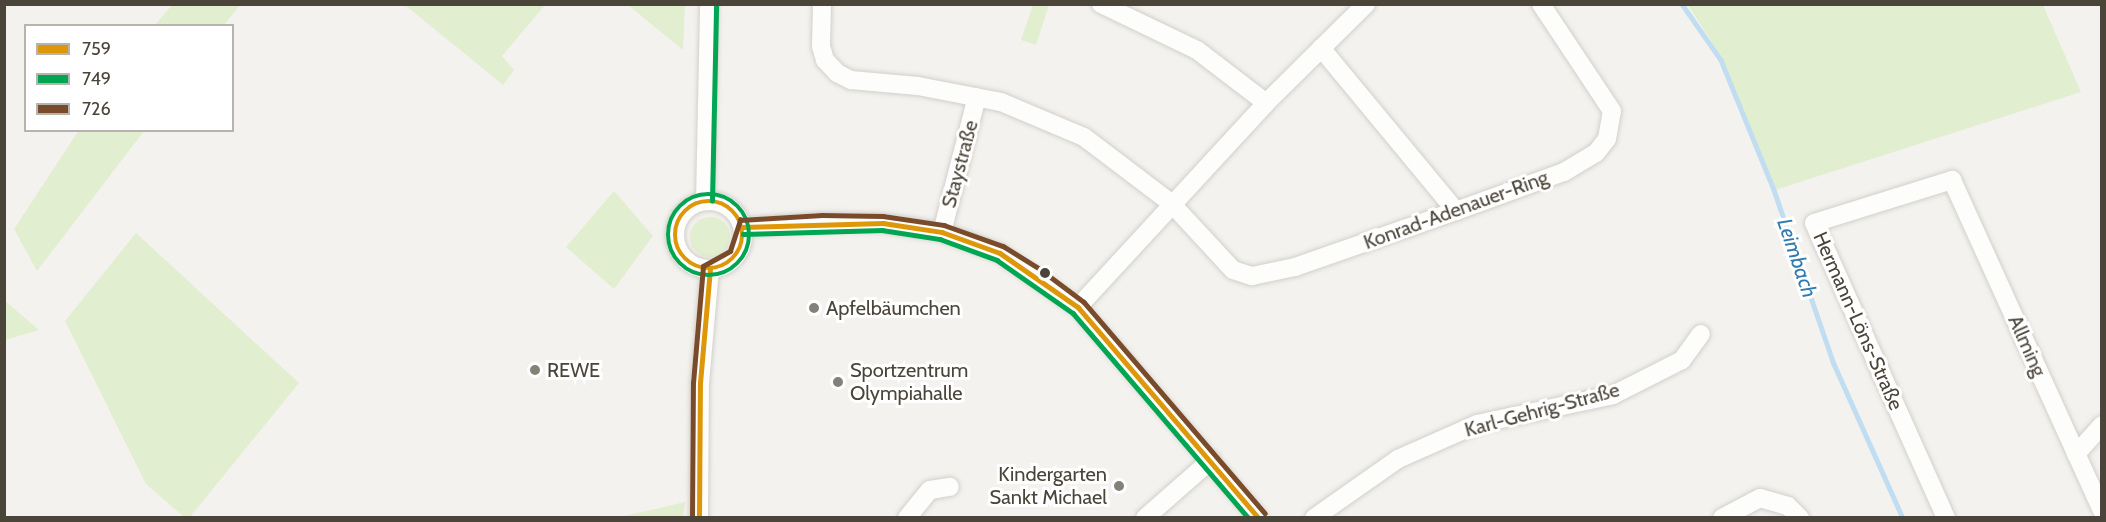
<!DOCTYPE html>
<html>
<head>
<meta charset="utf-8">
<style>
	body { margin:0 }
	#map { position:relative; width:2106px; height:522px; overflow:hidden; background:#f4f2ee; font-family:Cabin,sans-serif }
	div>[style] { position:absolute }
	.green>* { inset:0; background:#e1eecf }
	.round { border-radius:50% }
	.stream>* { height:4.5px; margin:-2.25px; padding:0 2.25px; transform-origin:2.25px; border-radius:2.25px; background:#c0ddf1 }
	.roads { filter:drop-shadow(0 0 2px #d2d0cb) drop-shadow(0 0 2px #d2d0cb) }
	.minor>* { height:18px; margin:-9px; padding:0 9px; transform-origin:9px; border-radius:9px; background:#fdfdfc }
	.minor>.ring { margin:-9px; padding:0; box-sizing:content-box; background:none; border:18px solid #fdfdfc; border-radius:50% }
	.bus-1>* { height:4.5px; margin:-2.25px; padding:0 2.25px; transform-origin:2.25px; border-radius:2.25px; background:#dd9709 }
	.bus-1>.ring { margin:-2.25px; padding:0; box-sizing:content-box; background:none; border:4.5px solid #dd9709; border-radius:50% }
	.bus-2>* { height:4.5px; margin:-2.25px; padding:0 2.25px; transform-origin:2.25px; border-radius:2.25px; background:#00a651 }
	.bus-2>.ring { margin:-2.25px; padding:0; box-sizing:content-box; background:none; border:4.5px solid #00a651; border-radius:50% }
	.bus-3>* { height:4.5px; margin:-2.25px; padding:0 2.25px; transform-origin:2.25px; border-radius:2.25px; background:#7a4b2a }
	.dots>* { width:16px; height:16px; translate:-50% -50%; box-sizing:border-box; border:3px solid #fff; border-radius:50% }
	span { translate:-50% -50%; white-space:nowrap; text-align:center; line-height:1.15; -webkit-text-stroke:6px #fff; paint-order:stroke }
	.street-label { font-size:20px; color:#4b4439 }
	.poi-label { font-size:20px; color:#4b4439 }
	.left { translate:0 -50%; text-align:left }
	.right { translate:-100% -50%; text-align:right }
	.water-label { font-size:21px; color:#2e7ab2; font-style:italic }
	.frame { position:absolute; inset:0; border:6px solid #4b4439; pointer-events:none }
	.legend { position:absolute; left:24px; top:24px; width:210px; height:108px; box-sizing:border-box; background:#fff; border:2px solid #b7b4b0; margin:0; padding:8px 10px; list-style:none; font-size:18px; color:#4b4439 }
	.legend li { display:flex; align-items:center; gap:12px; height:30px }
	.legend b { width:30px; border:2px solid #b7b4b0 }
</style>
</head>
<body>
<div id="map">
	<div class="green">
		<i style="clip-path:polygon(172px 5px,172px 4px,240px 5px,224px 25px,155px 25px)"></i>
		<i style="clip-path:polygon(405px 5px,545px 5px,502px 56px,514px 70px,503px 85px)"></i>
		<i style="clip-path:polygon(628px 5px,685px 5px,683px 50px)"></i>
		<i style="clip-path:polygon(1033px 5px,1049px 5px,1036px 45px,1021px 40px)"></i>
		<i style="clip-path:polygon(1688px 5px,2043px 5px,2081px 92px,1775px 190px,1722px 58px)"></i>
		<i style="clip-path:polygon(79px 130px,144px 131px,37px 271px,14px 229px)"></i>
		<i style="clip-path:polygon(614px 191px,653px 236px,614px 289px,566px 247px)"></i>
		<i class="round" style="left:690px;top:217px;width:40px;height:40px"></i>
		<i style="clip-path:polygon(136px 233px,299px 383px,190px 517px,184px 517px,146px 484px,65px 321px)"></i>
		<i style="clip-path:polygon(4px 301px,5px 301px,39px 330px,5px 340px)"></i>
		<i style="clip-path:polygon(685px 502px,683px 517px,620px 517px)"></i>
	</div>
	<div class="stream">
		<i style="left:1682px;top:4px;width:68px;rotate:55.1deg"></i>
		<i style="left:1721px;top:60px;width:140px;rotate:67.8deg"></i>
		<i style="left:1774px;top:190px;width:184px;rotate:71deg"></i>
		<i style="left:1834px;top:364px;width:169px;rotate:65.9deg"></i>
	</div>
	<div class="roads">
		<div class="minor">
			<i style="left:822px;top:4px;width:42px;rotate:91.4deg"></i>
			<i style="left:821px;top:46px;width:15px;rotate:74deg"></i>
			<i style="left:825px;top:60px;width:18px;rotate:47deg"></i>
			<i style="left:837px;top:73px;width:16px;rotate:27deg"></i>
			<i style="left:851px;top:80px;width:67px;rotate:5.1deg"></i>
			<i style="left:918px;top:86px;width:85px;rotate:10.9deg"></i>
			<i style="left:1001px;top:102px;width:90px;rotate:22.9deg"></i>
			<i style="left:1084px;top:137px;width:109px;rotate:37.2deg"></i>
			<i style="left:1171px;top:203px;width:91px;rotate:47.2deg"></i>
			<i style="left:1233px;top:270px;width:20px;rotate:18deg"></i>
			<i style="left:1252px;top:276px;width:44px;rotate:-11.8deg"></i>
			<i style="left:1295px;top:267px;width:170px;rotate:-19.2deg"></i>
			<i style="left:1456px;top:211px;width:115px;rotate:-19.9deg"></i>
			<i style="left:1564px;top:172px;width:37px;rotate:-31deg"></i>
			<i style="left:1596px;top:153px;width:18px;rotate:-52deg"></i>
			<i style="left:1607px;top:139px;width:28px;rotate:-80deg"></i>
			<i style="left:1612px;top:111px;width:128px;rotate:-123.6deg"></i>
			<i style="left:1101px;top:4px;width:106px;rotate:25.6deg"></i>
			<i style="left:1197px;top:50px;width:87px;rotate:37.5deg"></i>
			<i style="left:1321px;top:48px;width:212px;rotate:50.4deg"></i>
			<i style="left:705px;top:201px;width:197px;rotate:-88.8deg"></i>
			<i class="ring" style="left:675px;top:201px;width:50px;height:50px"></i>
			<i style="left:743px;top:227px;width:79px;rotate:-3.6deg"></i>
			<i style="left:822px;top:222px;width:61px;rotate:0.9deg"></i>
			<i style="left:883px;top:223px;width:60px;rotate:8.7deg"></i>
			<i style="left:942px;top:232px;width:62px;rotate:19.9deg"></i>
			<i style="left:1000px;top:253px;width:95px;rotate:34.7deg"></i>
			<i style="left:1078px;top:307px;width:278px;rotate:49.4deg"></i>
			<i style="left:942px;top:232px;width:139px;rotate:-75.5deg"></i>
			<i style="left:1078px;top:307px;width:277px;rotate:-47.3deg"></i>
			<i style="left:1266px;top:103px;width:141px;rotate:-44.7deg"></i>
			<i style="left:2076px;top:454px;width:39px;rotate:-48deg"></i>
			<i style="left:699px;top:518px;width:135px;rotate:-89.6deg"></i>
			<i style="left:700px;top:383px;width:114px;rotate:-85deg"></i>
			<i style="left:907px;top:518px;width:36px;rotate:-51deg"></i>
			<i style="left:930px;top:490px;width:20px;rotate:-9deg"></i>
			<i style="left:1145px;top:518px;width:88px;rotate:-41.3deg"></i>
			<i style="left:1314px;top:518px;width:103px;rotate:-35.1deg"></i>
			<i style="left:1398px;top:459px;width:86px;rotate:-23.9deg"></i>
			<i style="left:1477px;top:424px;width:139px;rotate:-12deg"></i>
			<i style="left:1613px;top:395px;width:77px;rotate:-26.9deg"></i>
			<i style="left:1682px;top:360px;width:32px;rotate:-54deg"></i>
			<i style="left:1722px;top:518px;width:43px;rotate:-27.8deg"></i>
			<i style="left:1760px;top:498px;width:29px;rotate:16deg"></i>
			<i style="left:1788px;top:506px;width:17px;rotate:45deg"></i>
			<i style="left:1946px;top:518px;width:323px;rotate:-114.1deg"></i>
			<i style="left:1814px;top:223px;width:145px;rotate:-17.3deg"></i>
			<i style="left:1952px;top:180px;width:363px;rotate:65.6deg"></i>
		</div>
	</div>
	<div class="bus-1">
		<i class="ring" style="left:675px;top:201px;width:63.5px;height:63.5px"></i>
		<i style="left:743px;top:227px;width:140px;rotate:-1.6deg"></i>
		<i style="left:883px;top:223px;width:60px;rotate:8.7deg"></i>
		<i style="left:942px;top:232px;width:62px;rotate:19.9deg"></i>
		<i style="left:1000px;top:253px;width:95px;rotate:34.7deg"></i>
		<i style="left:1078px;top:307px;width:278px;rotate:49.4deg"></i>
		<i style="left:699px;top:518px;width:135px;rotate:-89.6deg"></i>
		<i style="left:700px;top:383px;width:114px;rotate:-85deg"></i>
	</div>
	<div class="bus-2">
		<i class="ring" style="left:668px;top:194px;width:77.5px;height:77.5px"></i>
		<i style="left:712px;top:201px;width:197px;rotate:-88.8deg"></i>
		<i style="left:743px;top:234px;width:139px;rotate:-1.6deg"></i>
		<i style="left:882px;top:230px;width:59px;rotate:8.8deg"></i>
		<i style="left:940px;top:239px;width:61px;rotate:20.2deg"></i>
		<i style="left:997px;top:260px;width:93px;rotate:34.9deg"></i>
		<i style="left:1073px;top:313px;width:270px;rotate:49.4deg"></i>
	</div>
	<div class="bus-3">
		<i style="left:692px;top:518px;width:135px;rotate:-89.6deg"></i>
		<i style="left:693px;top:383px;width:117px;rotate:-85.1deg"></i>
		<i style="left:703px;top:266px;width:31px;rotate:-29deg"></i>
		<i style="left:730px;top:251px;width:33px;rotate:-72deg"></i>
		<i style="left:740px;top:220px;width:82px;rotate:-3.5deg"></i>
		<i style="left:822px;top:215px;width:61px;rotate:0.9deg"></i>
		<i style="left:883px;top:216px;width:62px;rotate:8.4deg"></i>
		<i style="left:944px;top:225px;width:63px;rotate:19.6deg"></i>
		<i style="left:1003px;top:246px;width:44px;rotate:31.9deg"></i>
		<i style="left:1040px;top:269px;width:55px;rotate:36.9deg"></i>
		<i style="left:1084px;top:302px;width:278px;rotate:49.4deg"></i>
	</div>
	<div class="dots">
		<i style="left:1045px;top:273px;background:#4b4439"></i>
		<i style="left:814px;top:308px;background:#868178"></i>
		<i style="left:535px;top:370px;background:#868178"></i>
		<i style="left:838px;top:382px;background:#868178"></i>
		<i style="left:1119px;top:486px;background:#868178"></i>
	</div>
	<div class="street-label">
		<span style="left:960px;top:164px;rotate:-75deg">Staystraße</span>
		<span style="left:1456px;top:210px;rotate:-20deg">Konrad-Adenauer-Ring</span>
		<span style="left:1858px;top:321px;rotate:66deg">Hermann-Löns-Straße</span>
		<span style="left:2027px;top:346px;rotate:66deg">Allming</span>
		<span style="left:1542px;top:410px;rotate:-15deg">Karl-Gehrig-Straße</span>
	</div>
	<div class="poi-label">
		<span class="left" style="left:826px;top:308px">Apfelbäumchen</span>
		<span class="left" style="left:547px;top:370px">REWE</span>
		<span class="left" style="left:850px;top:382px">Sportzentrum<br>Olympiahalle</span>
		<span class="right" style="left:1107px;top:486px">Kindergarten<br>Sankt Michael</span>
	</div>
	<div class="water-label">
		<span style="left:1797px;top:258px;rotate:71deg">Leimbach</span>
	</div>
	<div class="frame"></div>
	<ul class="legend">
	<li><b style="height:8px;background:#dd9709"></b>759</li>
	<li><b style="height:8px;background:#00a651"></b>749</li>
	<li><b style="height:8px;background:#7a4b2a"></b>726</li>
	</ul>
</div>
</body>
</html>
